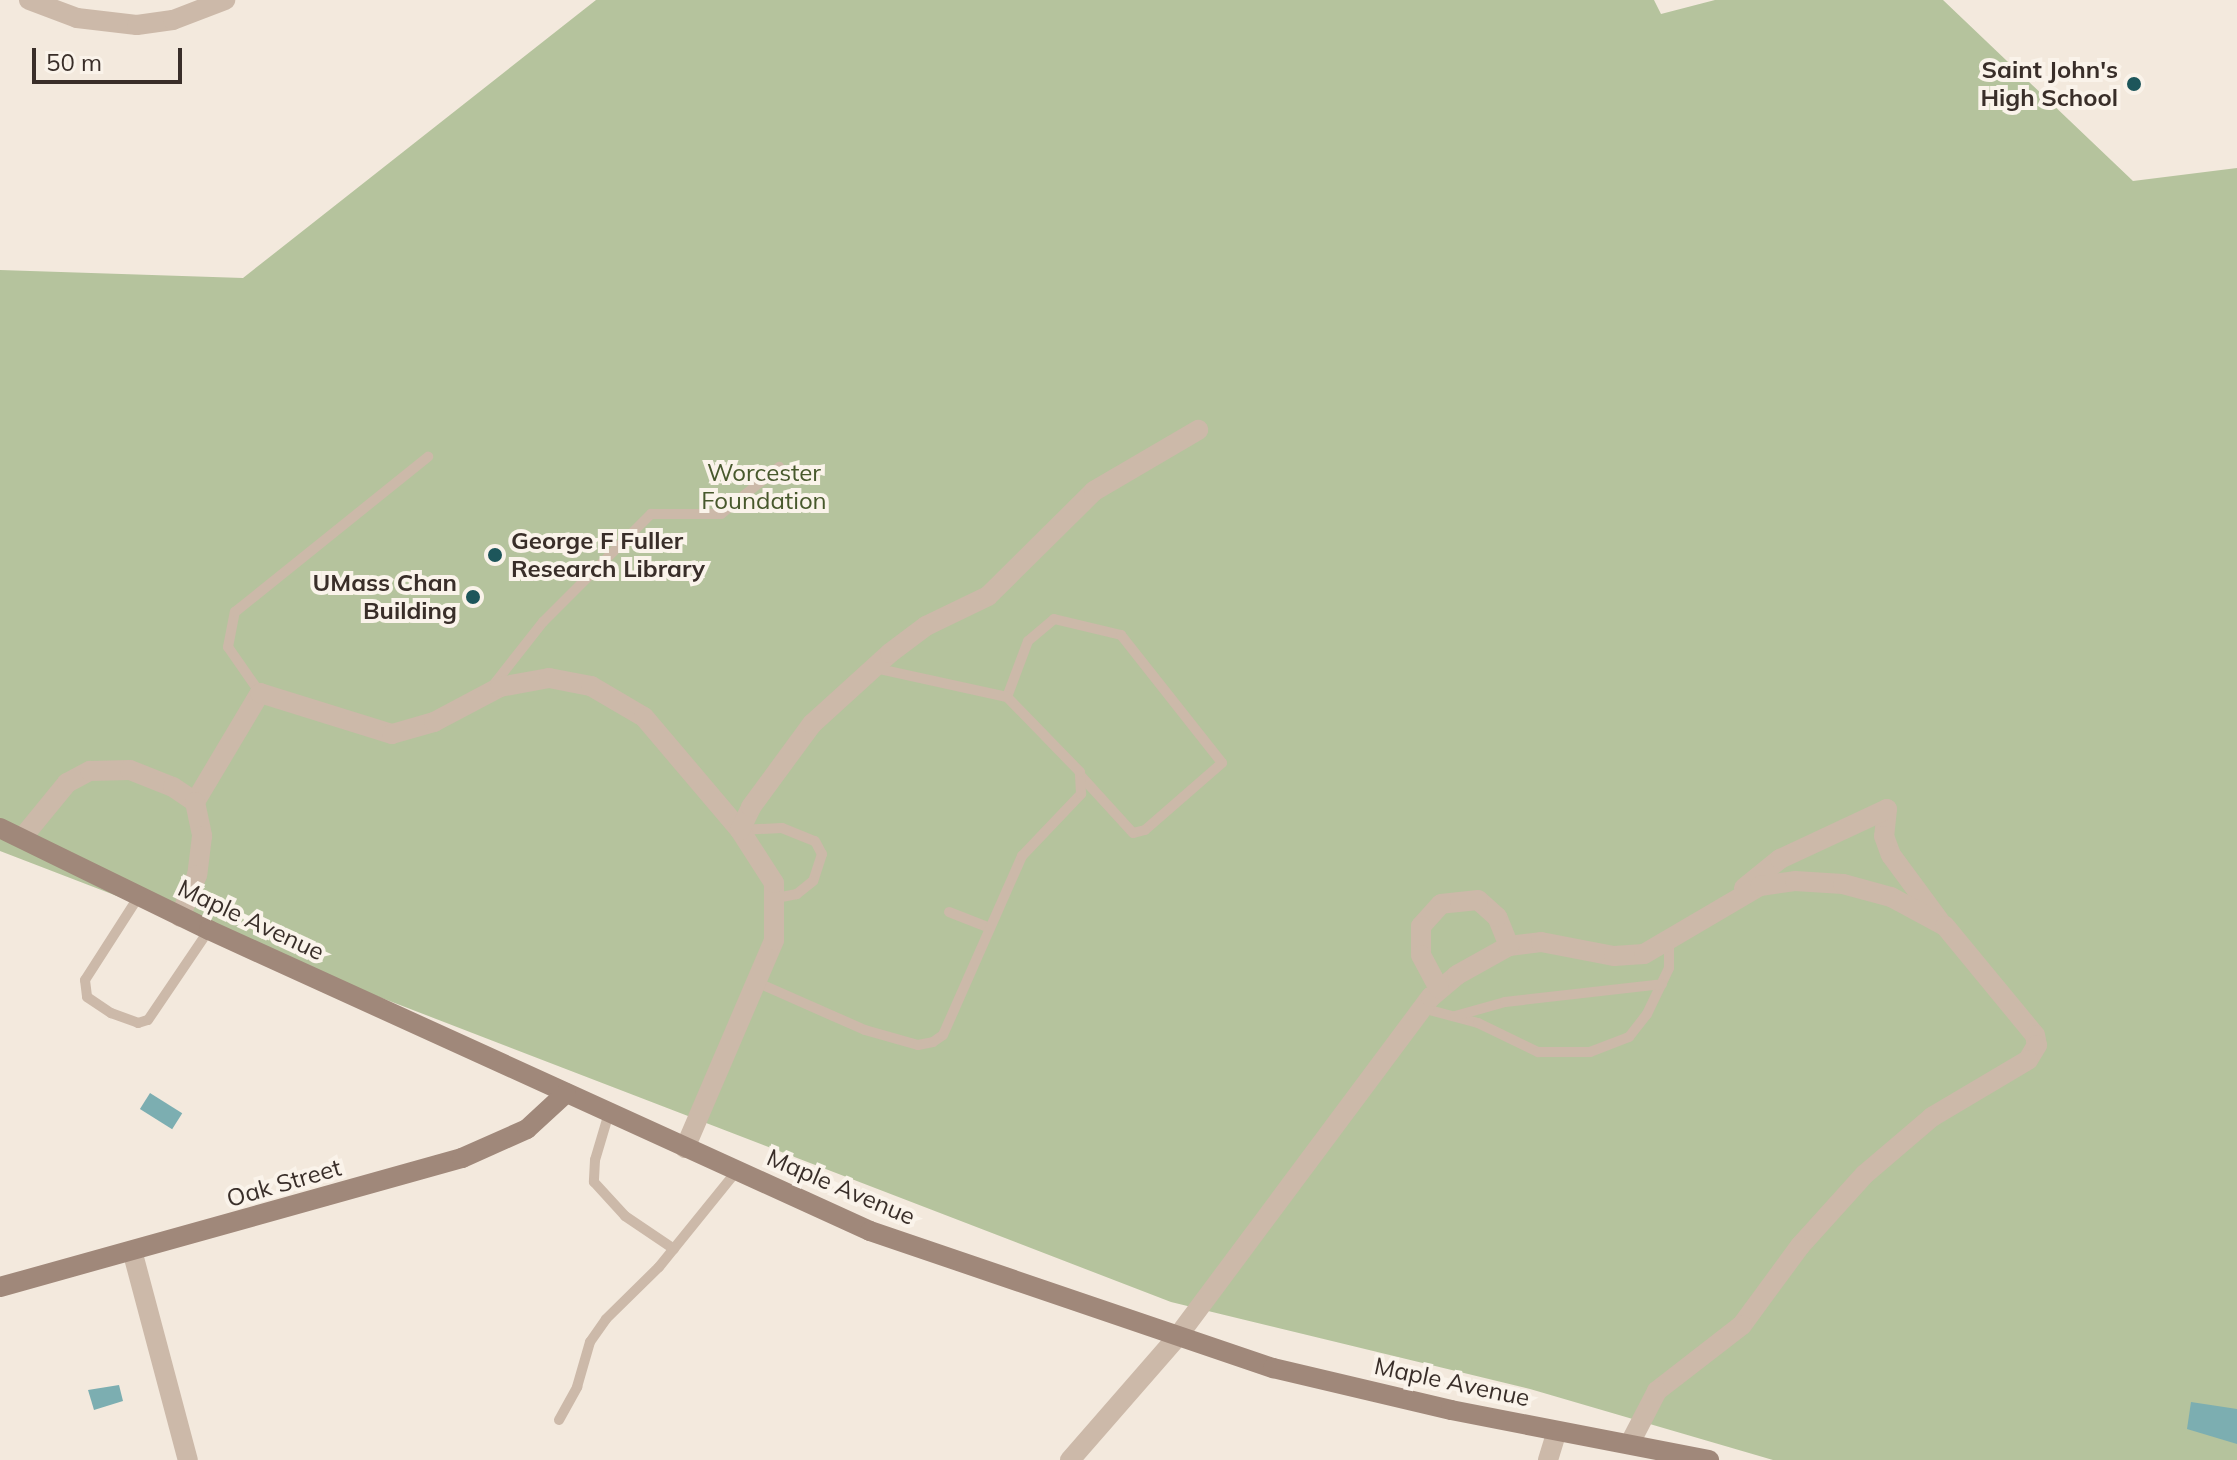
<!DOCTYPE html>
<html>
<head>
<meta charset="utf-8">
<style>
	body { margin:0 }
	#map { position:relative; width:2237px; height:1460px; overflow:hidden; background:#f3e9dd; font-family:Mulish,sans-serif }
	div>[style] { position:absolute }
	.green>* { inset:0; background:#b5c39d }
	.water>* { inset:0; background:#7caeb1; transform-origin:0 0 }
	.lane>* { height:10px; margin:-5px; padding:0 5px; transform-origin:5px; border-radius:5px; background:#ccb9a9 }
	.street>* { height:20px; margin:-10px; padding:0 10px; transform-origin:10px; border-radius:10px; background:#ccb9a9 }
	.secondary>* { height:20px; margin:-10px; padding:0 10px; transform-origin:10px; border-radius:10px; background:#a0887a }
	.dots>* { width:22px; height:22px; translate:-50% -50%; box-sizing:border-box; border:4px solid #faf3ea; border-radius:50% }
	span { translate:-50% -50%; white-space:nowrap; text-align:center; line-height:1.15; -webkit-text-stroke:8px #faf3ea; paint-order:stroke }
	.poi-label { font-size:24px; color:#392e29; font-weight:700 }
	.right { translate:-100% -50%; text-align:right }
	.left { translate:0 -50%; text-align:left }
	.park-label { font-size:24px; color:#47582c }
	.street-label { font-size:24px; color:#392e29 }
	.scale { position:absolute; left:32px; top:48px; width:150px; height:36px; box-sizing:border-box; border:4px solid #392e29; border-top:0; padding-left:10px; font-size:24px; line-height:28px; white-space:nowrap; color:#392e29; -webkit-text-stroke:6px #faf3ea; paint-order:stroke }
</style>
</head>
<body>
<div id="map">
	<div class="green">
		<i style="clip-path:polygon(596px 0,1654px 0,1661px 14px,1715px 0,1943px 0,2133px 181px,2237px 168px,2237px 1460px,1773px 1460px,1530px 1389px,1171px 1302px,0 851px,0 270px,243px 278px)"></i>
	</div>
	<div class="water">
		<i style="left:150px;top:1093px;width:38px;height:19px;rotate:32deg"></i>
		<i style="clip-path:polygon(119px 1385px,123px 1401px,94px 1410px,88px 1390px)"></i>
		<i style="clip-path:polygon(2191px 1402px,2237px 1409px,2237px 1444px,2187px 1429px)"></i>
	</div>
	<div class="lane">
		<i style="left:491px;top:688px;width:84px;rotate:-51.8deg"></i>
		<i style="left:543px;top:622px;width:153px;rotate:-45deg"></i>
		<i style="left:651px;top:514px;width:70px"></i>
		<i style="left:721px;top:514px;width:75px;rotate:-39deg"></i>
		<i style="left:260px;top:693px;width:56px;rotate:-124.8deg"></i>
		<i style="left:228px;top:647px;width:36px;rotate:-79deg"></i>
		<i style="left:235px;top:612px;width:248px;rotate:-38.8deg"></i>
		<i style="left:1007px;top:697px;width:60px;rotate:-69.4deg"></i>
		<i style="left:1028px;top:641px;width:34px;rotate:-40deg"></i>
		<i style="left:1054px;top:619px;width:69px;rotate:13.4deg"></i>
		<i style="left:1121px;top:635px;width:163px;rotate:51.7deg"></i>
		<i style="left:1222px;top:763px;width:102px;rotate:139deg"></i>
		<i style="left:1145px;top:830px;width:12px;rotate:166deg"></i>
		<i style="left:1133px;top:833px;width:77px;rotate:-132.4deg"></i>
		<i style="left:740px;top:830px;width:42px;rotate:-2.7deg"></i>
		<i style="left:782px;top:828px;width:35px;rotate:22deg"></i>
		<i style="left:815px;top:841px;width:15px;rotate:62deg"></i>
		<i style="left:822px;top:854px;width:28px;rotate:108deg"></i>
		<i style="left:813px;top:881px;width:21px;rotate:141deg"></i>
		<i style="left:797px;top:894px;width:21px;rotate:169deg"></i>
		<i style="left:139px;top:896px;width:100px;rotate:122.7deg"></i>
		<i style="left:85px;top:980px;width:17px;rotate:83deg"></i>
		<i style="left:87px;top:997px;width:29px;rotate:34deg"></i>
		<i style="left:111px;top:1013px;width:29px;rotate:20deg"></i>
		<i style="left:138px;top:1023px;width:10px;rotate:-17deg"></i>
		<i style="left:148px;top:1020px;width:109px;rotate:-55.9deg"></i>
		<i style="left:949px;top:912px;width:44px;rotate:21.3deg"></i>
		<i style="left:756px;top:982px;width:119px;rotate:23.8deg"></i>
		<i style="left:865px;top:1030px;width:55px;rotate:15.8deg"></i>
		<i style="left:918px;top:1045px;width:15px;rotate:-11deg"></i>
		<i style="left:933px;top:1042px;width:12px;rotate:-35deg"></i>
		<i style="left:943px;top:1035px;width:196px;rotate:-66.2deg"></i>
		<i style="left:1022px;top:856px;width:86px;rotate:-46.4deg"></i>
		<i style="left:1081px;top:794px;width:22px;rotate:-93deg"></i>
		<i style="left:1080px;top:772px;width:105px;rotate:-134.2deg"></i>
		<i style="left:1007px;top:697px;width:135px;rotate:-167.6deg"></i>
		<i style="left:1422px;top:1008px;width:58px;rotate:15deg"></i>
		<i style="left:1478px;top:1023px;width:67px;rotate:25.8deg"></i>
		<i style="left:1538px;top:1052px;width:52px"></i>
		<i style="left:1590px;top:1052px;width:42px;rotate:-21deg"></i>
		<i style="left:1629px;top:1037px;width:29px;rotate:-52deg"></i>
		<i style="left:1647px;top:1014px;width:51px;rotate:-64.4deg"></i>
		<i style="left:1669px;top:968px;width:26px;rotate:-90deg"></i>
		<i style="left:1455px;top:1016px;width:52px;rotate:-15.6deg"></i>
		<i style="left:1505px;top:1002px;width:158px;rotate:-6.5deg"></i>
		<i style="left:609px;top:1113px;width:49px;rotate:106.6deg"></i>
		<i style="left:595px;top:1160px;width:22px;rotate:93deg"></i>
		<i style="left:594px;top:1182px;width:46px;rotate:47.6deg"></i>
		<i style="left:625px;top:1216px;width:59px;rotate:34deg"></i>
		<i style="left:559px;top:1420px;width:38px;rotate:-61deg"></i>
		<i style="left:577px;top:1387px;width:47px;rotate:-73.9deg"></i>
		<i style="left:590px;top:1342px;width:28px;rotate:-55deg"></i>
		<i style="left:606px;top:1319px;width:74px;rotate:-44.5deg"></i>
		<i style="left:659px;top:1267px;width:122px;rotate:-51deg"></i>
	</div>
	<div class="street">
		<i style="left:29px;top:0;width:51px;rotate:20.6deg"></i>
		<i style="left:77px;top:18px;width:60px;rotate:6.7deg"></i>
		<i style="left:137px;top:25px;width:36px;rotate:-8deg"></i>
		<i style="left:173px;top:20px;width:56px;rotate:-21deg"></i>
		<i style="left:195px;top:802px;width:127px;rotate:-59.2deg"></i>
		<i style="left:260px;top:693px;width:138px;rotate:17.3deg"></i>
		<i style="left:392px;top:734px;width:44px;rotate:-15.9deg"></i>
		<i style="left:434px;top:722px;width:75px;rotate:-27.9deg"></i>
		<i style="left:500px;top:687px;width:50px;rotate:-10.4deg"></i>
		<i style="left:549px;top:678px;width:43px;rotate:10.8deg"></i>
		<i style="left:591px;top:686px;width:61px;rotate:30.3deg"></i>
		<i style="left:644px;top:717px;width:148px;rotate:49.7deg"></i>
		<i style="left:1887px;top:809px;width:27px;rotate:96deg"></i>
		<i style="left:1884px;top:836px;width:20px;rotate:70deg"></i>
		<i style="left:1891px;top:855px;width:81px;rotate:53.6deg"></i>
		<i style="left:22px;top:838px;width:71px;rotate:-50.7deg"></i>
		<i style="left:67px;top:783px;width:26px;rotate:-28deg"></i>
		<i style="left:90px;top:771px;width:40px;rotate:-1.4deg"></i>
		<i style="left:130px;top:770px;width:46px;rotate:21.6deg"></i>
		<i style="left:173px;top:787px;width:27px;rotate:34deg"></i>
		<i style="left:195px;top:802px;width:35px;rotate:78deg"></i>
		<i style="left:202px;top:836px;width:39px;rotate:97deg"></i>
		<i style="left:197px;top:875px;width:45px;rotate:112deg"></i>
		<i style="left:1744px;top:888px;width:46px;rotate:-38.9deg"></i>
		<i style="left:1780px;top:859px;width:118px;rotate:-25deg"></i>
		<i style="left:1509px;top:946px;width:32px;rotate:-7deg"></i>
		<i style="left:1541px;top:942px;width:74px;rotate:10.9deg"></i>
		<i style="left:1614px;top:956px;width:30px;rotate:-4deg"></i>
		<i style="left:1644px;top:954px;width:134px;rotate:-30.4deg"></i>
		<i style="left:1760px;top:886px;width:35px;rotate:-8deg"></i>
		<i style="left:1795px;top:881px;width:48px;rotate:3.6deg"></i>
		<i style="left:1843px;top:884px;width:50px;rotate:15.2deg"></i>
		<i style="left:1891px;top:897px;width:61px;rotate:28.2deg"></i>
		<i style="left:1945px;top:926px;width:141px;rotate:50.5deg"></i>
		<i style="left:2035px;top:1035px;width:10px;rotate:79deg"></i>
		<i style="left:2037px;top:1045px;width:17px;rotate:121deg"></i>
		<i style="left:2028px;top:1060px;width:112px;rotate:149.3deg"></i>
		<i style="left:1932px;top:1117px;width:88px;rotate:139.6deg"></i>
		<i style="left:1865px;top:1174px;width:97px;rotate:132.1deg"></i>
		<i style="left:1800px;top:1246px;width:98px;rotate:126.3deg"></i>
		<i style="left:1742px;top:1325px;width:108px;rotate:142.2deg"></i>
		<i style="left:1657px;top:1391px;width:59px;rotate:117.4deg"></i>
		<i style="left:685px;top:1148px;width:226px;rotate:-66.8deg"></i>
		<i style="left:774px;top:940px;width:57px;rotate:-90deg"></i>
		<i style="left:774px;top:883px;width:63px;rotate:-122.7deg"></i>
		<i style="left:740px;top:830px;width:25px;rotate:-64deg"></i>
		<i style="left:751px;top:807px;width:103px;rotate:-53.7deg"></i>
		<i style="left:812px;top:724px;width:105px;rotate:-42.3deg"></i>
		<i style="left:890px;top:653px;width:45px;rotate:-36.9deg"></i>
		<i style="left:926px;top:626px;width:69px;rotate:-25.8deg"></i>
		<i style="left:988px;top:596px;width:149px;rotate:-44.7deg"></i>
		<i style="left:1094px;top:491px;width:121px;rotate:-30.4deg"></i>
		<i style="left:133px;top:1254px;width:213px;rotate:75.1deg"></i>
		<i style="left:1070px;top:1460px;width:164px;rotate:-48.9deg"></i>
		<i style="left:1178px;top:1336px;width:423px;rotate:-53.3deg"></i>
		<i style="left:1431px;top:997px;width:34px;rotate:-40deg"></i>
		<i style="left:1457px;top:975px;width:60px;rotate:-29.1deg"></i>
		<i style="left:1509px;top:946px;width:31px;rotate:-112deg"></i>
		<i style="left:1497px;top:917px;width:25px;rotate:-138deg"></i>
		<i style="left:1478px;top:900px;width:37px;rotate:174deg"></i>
		<i style="left:1441px;top:904px;width:30px;rotate:132deg"></i>
		<i style="left:1421px;top:926px;width:29px;rotate:90deg"></i>
		<i style="left:1421px;top:955px;width:38px;rotate:62deg"></i>
		<i style="left:1548px;top:1460px;width:30px;rotate:-73deg"></i>
	</div>
	<div class="secondary">
		<i style="left:0;top:828px;width:233px;rotate:26deg"></i>
		<i style="left:209px;top:930px;width:726px;rotate:24.48deg"></i>
		<i style="left:870px;top:1231px;width:426px;rotate:18.8deg"></i>
		<i style="left:1273px;top:1368px;width:183px;rotate:13.3deg"></i>
		<i style="left:1451px;top:1410px;width:263px;rotate:11deg"></i>
		<i style="left:0;top:1287px;width:480px;rotate:-15.6deg"></i>
		<i style="left:462px;top:1158px;width:71px;rotate:-24deg"></i>
		<i style="left:527px;top:1129px;width:53px;rotate:-42.7deg"></i>
	</div>
	<div class="dots">
		<i style="left:2134px;top:84px;background:#1d565b"></i>
		<i style="left:495px;top:555px;background:#1d565b"></i>
		<i style="left:473px;top:597px;background:#1d565b"></i>
	</div>
	<div class="poi-label">
		<span class="right" style="left:2118px;top:84px">Saint John's<br>High School</span>
		<span class="left" style="left:511px;top:555px">George F Fuller<br>Research Library</span>
		<span class="right" style="left:457px;top:597px">UMass Chan<br>Building</span>
	</div>
	<div class="park-label">
		<span style="left:764px;top:487px">Worcester<br>Foundation</span>
	</div>
	<div class="street-label">
		<span style="left:251px;top:920px;rotate:25deg">Maple Avenue</span>
		<span style="left:284px;top:1183px;rotate:-16deg">Oak Street</span>
		<span style="left:841px;top:1187px;rotate:23deg">Maple Avenue</span>
		<span style="left:1452px;top:1382px;rotate:12deg">Maple Avenue</span>
	</div>
	<div class="scale">50 m</div>
</div>
</body>
</html>
